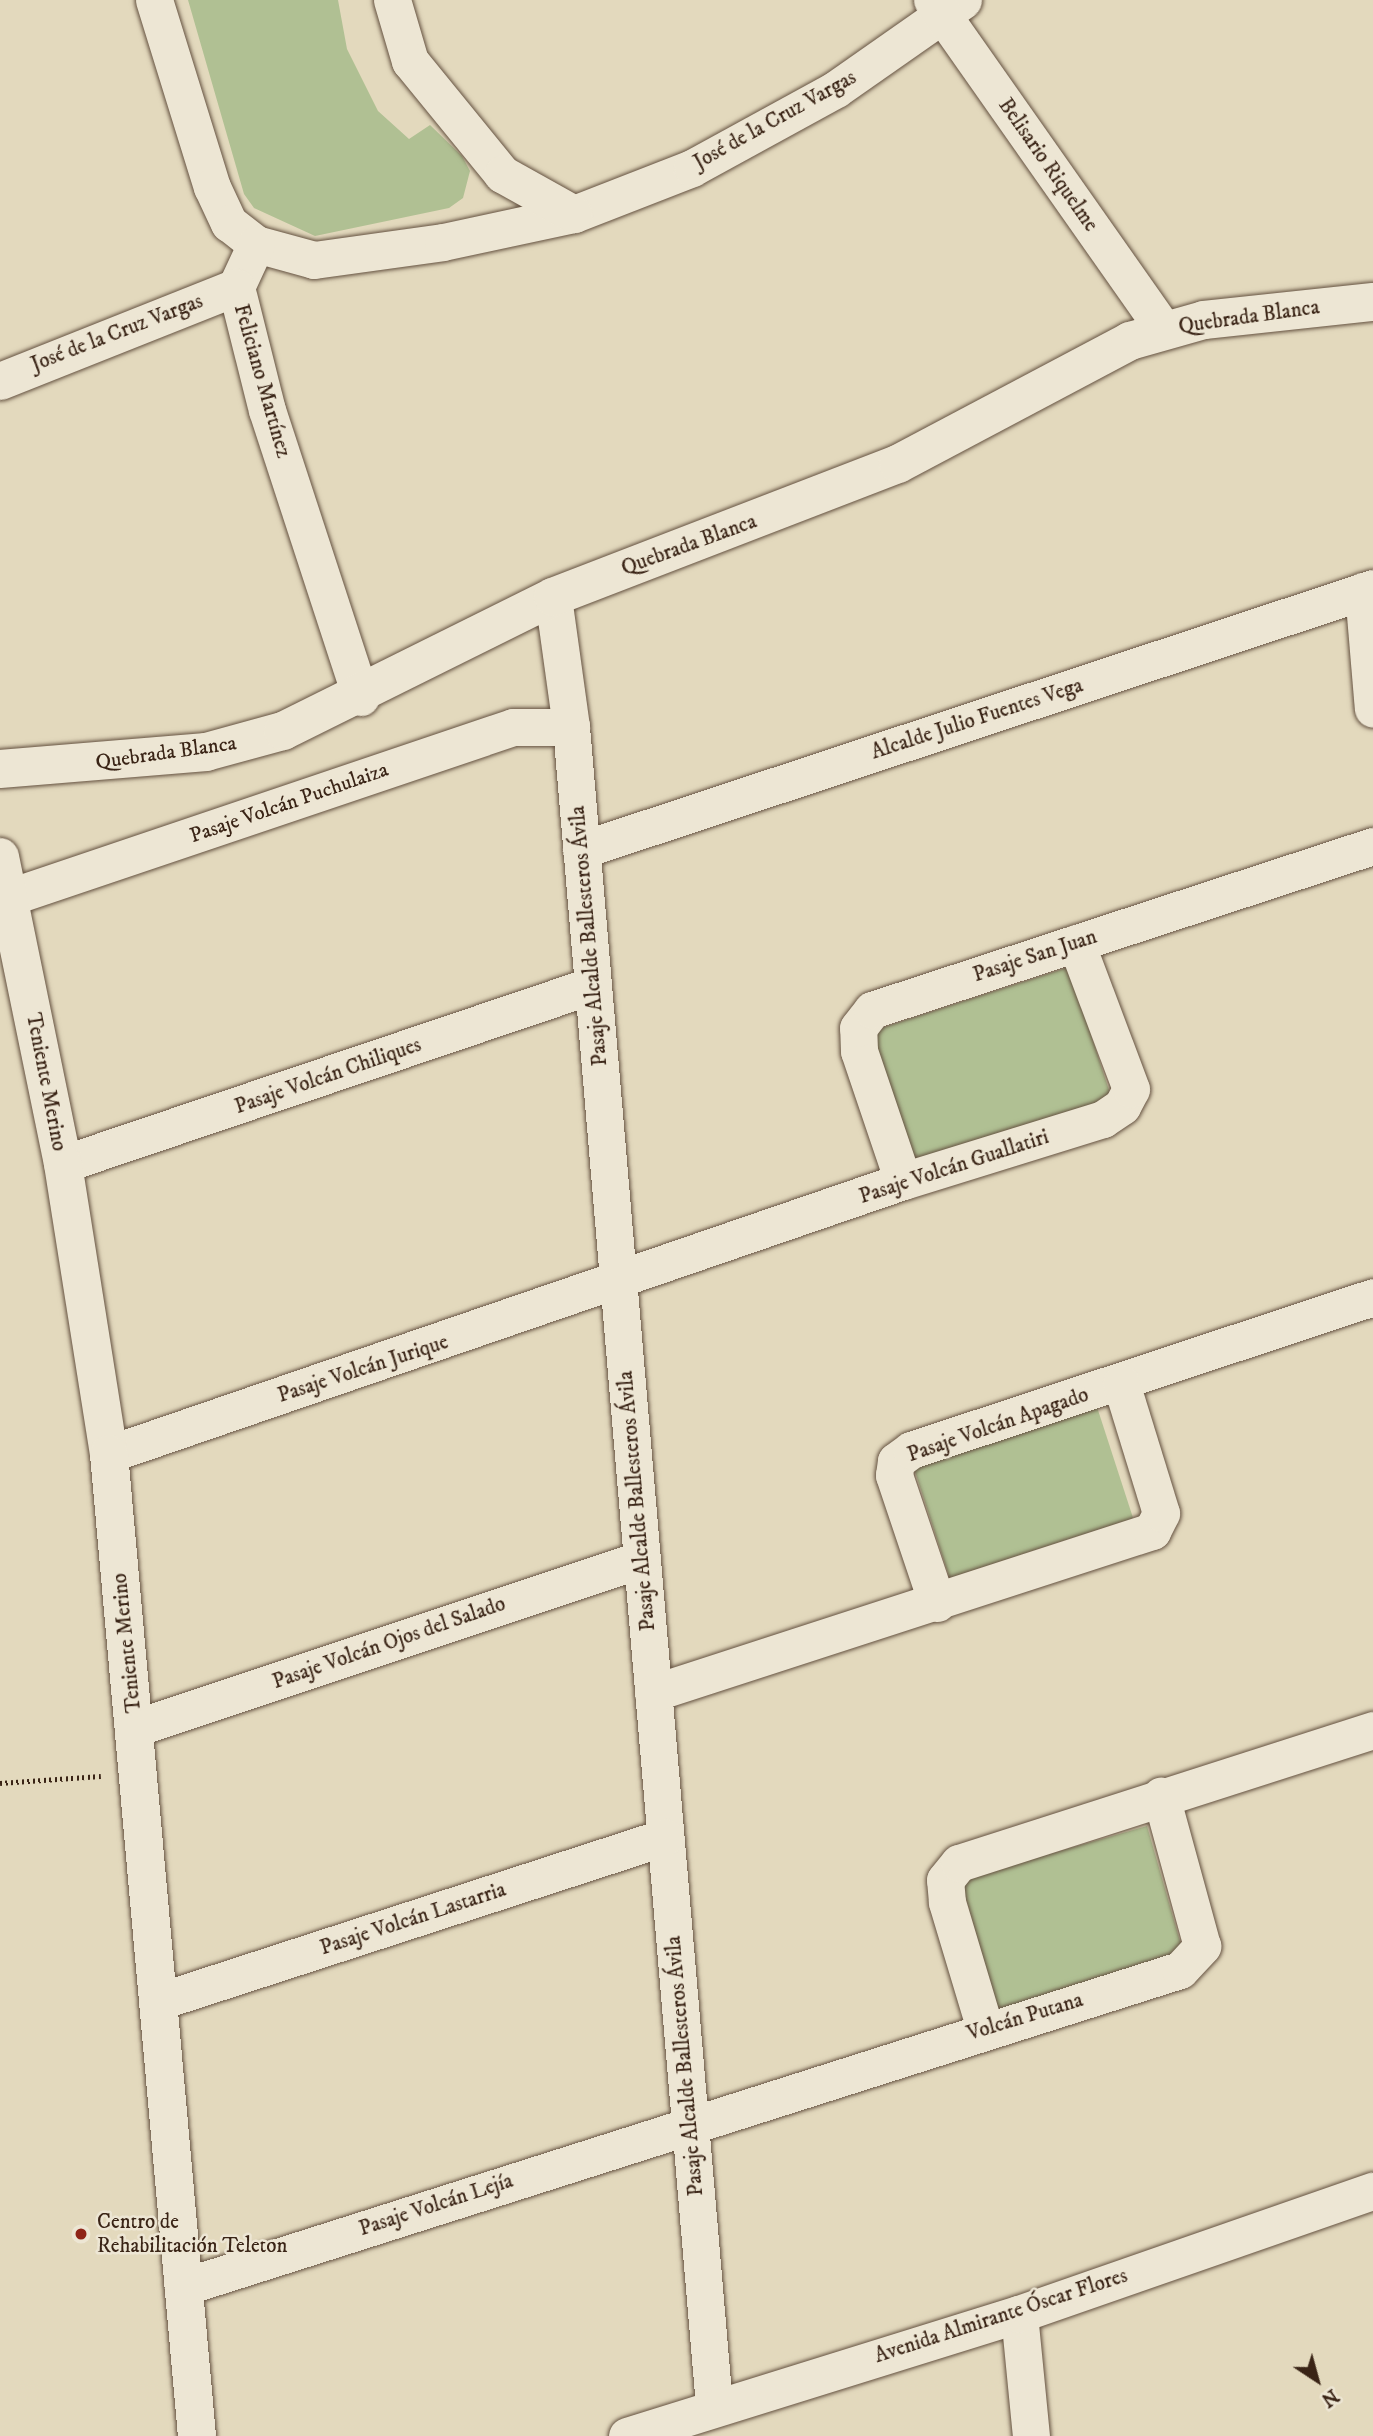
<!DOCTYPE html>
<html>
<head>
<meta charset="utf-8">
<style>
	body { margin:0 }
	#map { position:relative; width:1373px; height:2436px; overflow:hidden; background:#e3d9bd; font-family:"IM FELL DW Pica",serif }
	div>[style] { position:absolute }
	.green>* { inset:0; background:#b0c093; transform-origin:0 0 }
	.path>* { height:4.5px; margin-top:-2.25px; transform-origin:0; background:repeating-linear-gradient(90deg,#3a2416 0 2px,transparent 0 5.5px) }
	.roads { filter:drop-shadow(0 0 2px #645140) drop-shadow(0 0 2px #645140) }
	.street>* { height:37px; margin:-18.5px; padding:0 18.5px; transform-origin:18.5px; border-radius:18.5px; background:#ede6d4 }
	.secondary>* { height:38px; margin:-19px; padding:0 19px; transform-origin:19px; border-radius:19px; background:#ede6d4 }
	.dots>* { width:19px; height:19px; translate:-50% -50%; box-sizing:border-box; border:4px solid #ede6d4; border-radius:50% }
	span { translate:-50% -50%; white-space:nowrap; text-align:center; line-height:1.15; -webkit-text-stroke:5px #ede6d4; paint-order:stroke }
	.street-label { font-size:21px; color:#3a2416 }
	.poi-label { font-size:21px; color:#3a2416 }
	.left { translate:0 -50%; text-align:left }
	.north { position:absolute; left:1282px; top:2345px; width:70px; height:70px; -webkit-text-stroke:5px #ede6d4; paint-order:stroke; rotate:144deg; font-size:19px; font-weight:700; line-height:28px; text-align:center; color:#3a2416 }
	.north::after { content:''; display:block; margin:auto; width:24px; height:32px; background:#3a2416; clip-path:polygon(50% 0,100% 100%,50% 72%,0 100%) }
</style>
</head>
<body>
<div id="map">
	<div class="green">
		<i style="clip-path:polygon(188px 0,338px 0,347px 49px,378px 111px,409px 139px,430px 125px,462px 156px,470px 171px,463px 198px,449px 208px,315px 236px,254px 208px,244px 194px)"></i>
		<i style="left:1069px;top:967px;width:139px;height:210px;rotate:72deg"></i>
		<i style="left:1097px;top:1407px;width:117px;height:193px;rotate:72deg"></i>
		<i style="left:1147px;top:1826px;width:138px;height:194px;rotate:74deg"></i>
	</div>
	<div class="path">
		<i style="left:0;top:1783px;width:101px;rotate:-4deg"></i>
	</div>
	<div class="roads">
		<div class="street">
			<i style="left:154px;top:0;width:196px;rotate:72.8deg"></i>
			<i style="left:212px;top:187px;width:40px;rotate:65deg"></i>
			<i style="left:229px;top:223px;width:34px;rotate:38deg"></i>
			<i style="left:256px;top:244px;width:60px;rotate:15.4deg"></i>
			<i style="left:314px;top:260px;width:130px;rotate:-7.9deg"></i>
			<i style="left:443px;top:242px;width:134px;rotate:-12.1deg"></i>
			<i style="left:574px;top:214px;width:127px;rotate:-21.3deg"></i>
			<i style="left:692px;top:168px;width:164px;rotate:-28.7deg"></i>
			<i style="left:836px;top:89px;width:155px;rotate:-35deg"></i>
			<i style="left:392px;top:0;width:64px;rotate:73.6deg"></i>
			<i style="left:410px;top:61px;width:146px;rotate:50.8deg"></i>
			<i style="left:502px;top:174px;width:82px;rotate:29.1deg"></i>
			<i style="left:932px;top:0;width:403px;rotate:54.9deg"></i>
			<i style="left:256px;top:244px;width:47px;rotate:114.9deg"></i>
			<i style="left:236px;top:287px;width:127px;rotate:75.9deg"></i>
			<i style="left:267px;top:410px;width:302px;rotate:71.9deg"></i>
			<i style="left:0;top:381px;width:254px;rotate:-21.7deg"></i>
			<i style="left:1363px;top:591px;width:118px;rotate:85.2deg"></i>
			<i style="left:553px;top:597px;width:131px;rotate:82.1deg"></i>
			<i style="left:571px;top:727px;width:1684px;rotate:85.13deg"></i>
			<i style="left:581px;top:850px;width:834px;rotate:-18.3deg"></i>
			<i style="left:10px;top:897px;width:531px;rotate:-18.67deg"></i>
			<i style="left:513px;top:727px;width:58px"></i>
			<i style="left:63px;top:1164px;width:559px;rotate:-18.66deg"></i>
			<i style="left:903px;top:1181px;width:137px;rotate:-108.7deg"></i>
			<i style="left:859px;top:1051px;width:23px;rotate:-92deg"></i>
			<i style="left:858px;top:1028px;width:23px;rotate:-52deg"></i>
			<i style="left:872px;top:1010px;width:527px;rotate:-18.13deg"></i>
			<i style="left:109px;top:1454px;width:840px;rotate:-18.97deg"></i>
			<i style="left:903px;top:1181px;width:209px;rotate:-17.2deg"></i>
			<i style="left:1103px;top:1119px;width:23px;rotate:-34deg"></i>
			<i style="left:1122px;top:1106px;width:19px;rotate:-62deg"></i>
			<i style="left:1131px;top:1089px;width:156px;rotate:-110.6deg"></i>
			<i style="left:937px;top:1603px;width:135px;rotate:-108.6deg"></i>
			<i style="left:894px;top:1475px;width:14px;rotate:-82deg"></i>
			<i style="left:896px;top:1461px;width:19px;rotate:-36deg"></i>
			<i style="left:911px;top:1450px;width:487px;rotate:-18.3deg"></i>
			<i style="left:653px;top:1693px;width:525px;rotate:-17.99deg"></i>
			<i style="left:1152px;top:1531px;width:20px;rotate:-63deg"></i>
			<i style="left:1161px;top:1513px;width:136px;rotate:-107.1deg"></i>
			<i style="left:135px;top:1728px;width:534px;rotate:-18.43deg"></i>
			<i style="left:160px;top:2001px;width:531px;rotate:-17.99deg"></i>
			<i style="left:985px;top:2029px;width:133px;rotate:-106.7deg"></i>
			<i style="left:947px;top:1902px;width:22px;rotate:-95deg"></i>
			<i style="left:945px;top:1880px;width:22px;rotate:-51deg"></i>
			<i style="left:959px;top:1863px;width:435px;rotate:-17.8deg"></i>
			<i style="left:183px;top:2287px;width:1046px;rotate:-17.64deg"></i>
			<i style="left:1180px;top:1970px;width:33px;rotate:-47deg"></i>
			<i style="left:1202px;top:1946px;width:156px;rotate:-105.3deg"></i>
			<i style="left:1019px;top:2314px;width:123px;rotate:84.4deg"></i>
			<i style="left:627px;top:2436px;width:411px;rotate:-17.3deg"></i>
			<i style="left:1019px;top:2314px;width:375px;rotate:-19.2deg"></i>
		</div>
		<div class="secondary">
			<i style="left:0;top:769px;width:207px;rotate:-4.7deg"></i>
			<i style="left:206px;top:752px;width:80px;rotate:-15.3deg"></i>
			<i style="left:283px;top:731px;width:301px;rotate:-26.4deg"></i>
			<i style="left:553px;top:597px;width:370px;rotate:-21.1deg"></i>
			<i style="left:898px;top:464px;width:263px;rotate:-27.9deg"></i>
			<i style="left:1130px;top:341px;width:77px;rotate:-15.8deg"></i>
			<i style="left:1204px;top:320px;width:170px;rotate:-6.1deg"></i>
			<i style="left:0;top:857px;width:313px;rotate:78.4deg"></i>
			<i style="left:63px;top:1164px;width:294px;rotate:81deg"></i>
			<i style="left:109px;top:1454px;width:986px;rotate:84.88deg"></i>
		</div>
	</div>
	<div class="dots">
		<i style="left:81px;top:2234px;background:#8f2418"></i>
	</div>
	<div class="street-label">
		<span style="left:775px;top:120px;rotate:-29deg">José de la Cruz Vargas</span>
		<span style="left:1048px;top:165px;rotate:55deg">Belisario Riquelme</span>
		<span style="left:1249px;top:317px;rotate:-8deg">Quebrada Blanca</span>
		<span style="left:117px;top:333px;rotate:-21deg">José de la Cruz Vargas</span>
		<span style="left:262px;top:381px;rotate:74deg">Feliciano Martínez</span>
		<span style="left:689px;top:545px;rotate:-20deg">Quebrada Blanca</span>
		<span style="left:977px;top:719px;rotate:-18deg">Alcalde Julio Fuentes Vega</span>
		<span style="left:166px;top:753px;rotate:-8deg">Quebrada Blanca</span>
		<span style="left:289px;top:803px;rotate:-19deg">Pasaje Volcán Puchulaiza</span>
		<span style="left:589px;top:936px;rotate:-95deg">Pasaje Alcalde Ballesteros Ávila</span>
		<span style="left:1035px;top:956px;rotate:-18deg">Pasaje San Juan</span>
		<span style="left:328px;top:1076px;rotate:-19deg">Pasaje Volcán Chiliques</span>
		<span style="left:46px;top:1082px;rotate:79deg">Teniente Merino</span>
		<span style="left:954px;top:1167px;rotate:-18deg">Pasaje Volcán Guallatiri</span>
		<span style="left:363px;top:1369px;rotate:-18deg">Pasaje Volcán Jurique</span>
		<span style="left:998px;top:1425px;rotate:-19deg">Pasaje Volcán Apagado</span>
		<span style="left:637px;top:1501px;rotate:-95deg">Pasaje Alcalde Ballesteros Ávila</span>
		<span style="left:127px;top:1643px;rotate:-96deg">Teniente Merino</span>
		<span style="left:389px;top:1643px;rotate:-19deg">Pasaje Volcán Ojos del Salado</span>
		<span style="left:413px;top:1919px;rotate:-18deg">Pasaje Volcán Lastarria</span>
		<span style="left:1025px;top:2017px;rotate:-17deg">Volcán Putana</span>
		<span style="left:685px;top:2066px;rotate:-95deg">Pasaje Alcalde Ballesteros Ávila</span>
		<span style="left:436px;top:2205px;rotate:-18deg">Pasaje Volcán Lejía</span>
		<span style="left:1001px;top:2316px;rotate:-18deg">Avenida Almirante Óscar Flores</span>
	</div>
	<div class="poi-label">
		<span class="left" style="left:97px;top:2234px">Centro de<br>Rehabilitación Teleton</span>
	</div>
	<div class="north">N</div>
</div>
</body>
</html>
